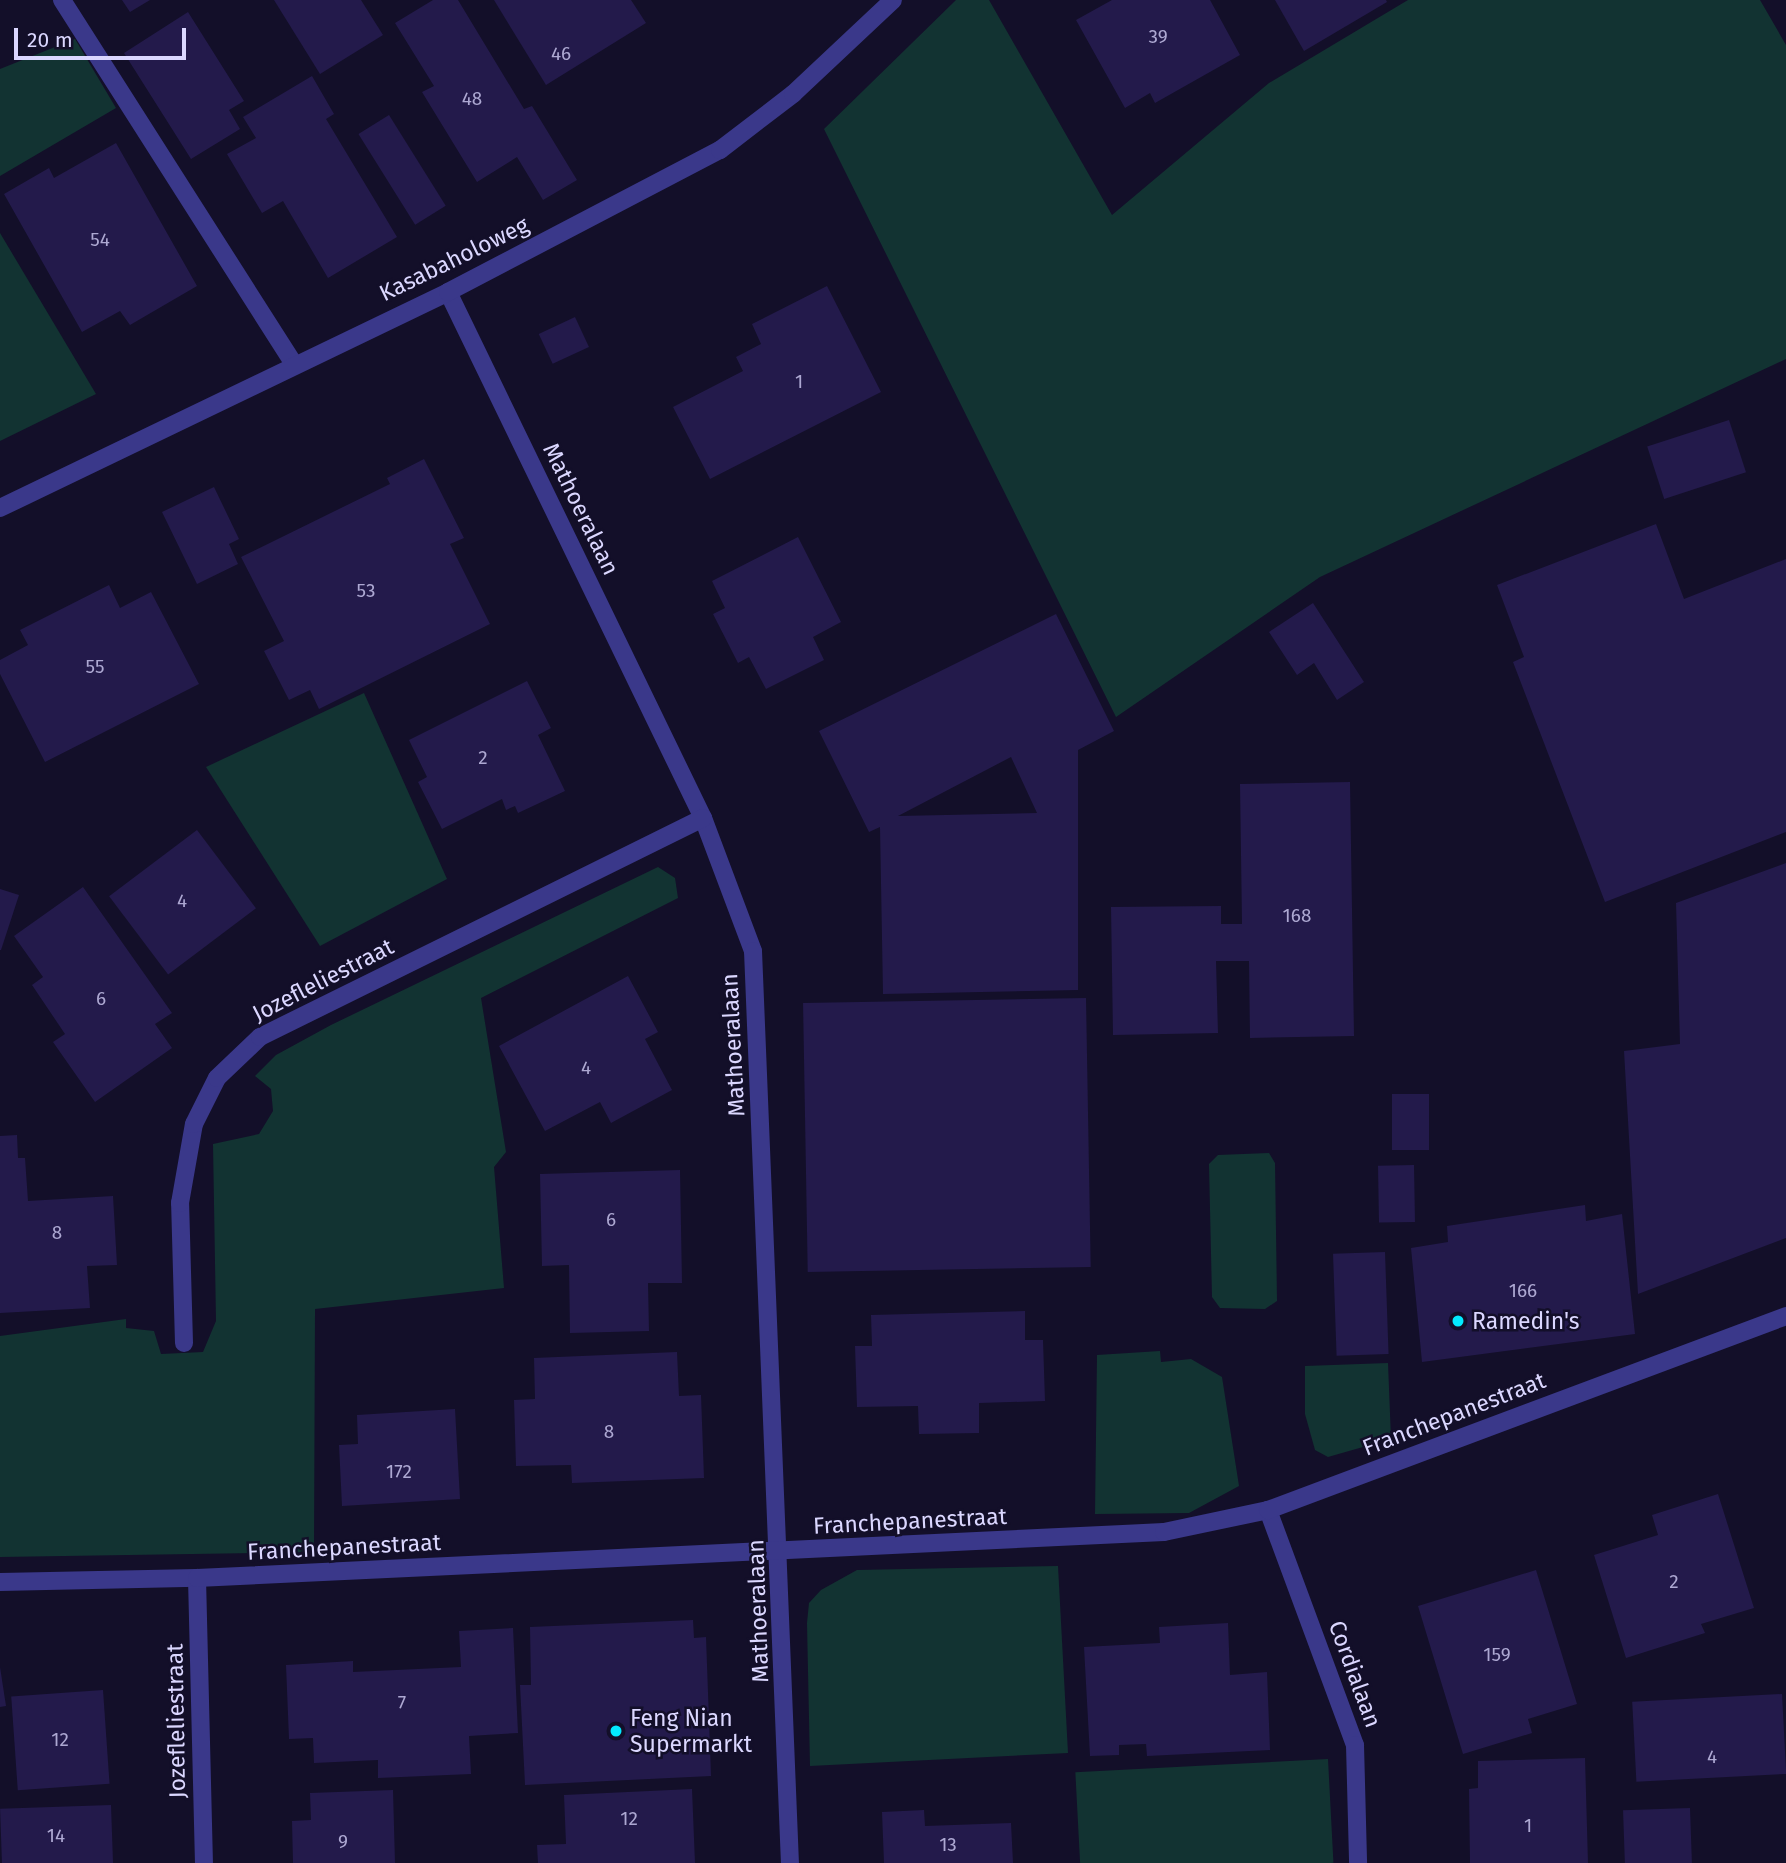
<!DOCTYPE html>
<html>
<head>
<meta charset="utf-8">
<style>
	body { margin:0 }
	#map { position:relative; width:1786px; height:1863px; overflow:hidden; background:#130f29; font-family:"Fira Sans",sans-serif }
	div>[style] { position:absolute }
	.green>* { inset:0; background:#123332; transform-origin:0 0 }
	.building>* { inset:0; background:#231a4b; transform-origin:0 0 }
	.minor>* { height:18px; margin:-9px; padding:0 9px; transform-origin:9px; border-radius:9px; background:#3a388a }
	.dots>* { width:19px; height:19px; translate:-50% -50%; box-sizing:border-box; border:4px solid #130f29; border-radius:50% }
	span { translate:-50% -50%; white-space:nowrap; text-align:center; line-height:1.15; -webkit-text-stroke:5px #130f29; paint-order:stroke }
	.number-label { font-size:19px; color:#ada8d2 }
	.number-label span { -webkit-text-stroke-width:0 }
	.street-label { font-size:23px; color:#dbd7ff }
	.poi-label { font-size:23px; color:#dbd7ff }
	.left { translate:0 -50%; text-align:left }
	.scale { position:absolute; left:14px; top:28px; width:172px; height:32px; box-sizing:border-box; border:4px solid #dbd7ff; border-top:0; padding-left:9px; font-size:21px; line-height:24px; white-space:nowrap; color:#dbd7ff; -webkit-text-stroke:5px #130f29; paint-order:stroke }
</style>
</head>
<body>
<div id="map">
	<div class="green">
		<i style="clip-path:polygon(956px 0,989px 0,1112px 215px,1269px 83px,1408px 0,1760px 0,1786px 45px,1786px 359px,1320px 577px,1116px 717px,824px 129px)"></i>
		<i style="clip-path:polygon(75px 39px,116px 108px,0 176px,0 69px)"></i>
		<i style="clip-path:polygon(0 233px,96px 394px,0 441px)"></i>
		<i style="clip-path:polygon(364px 693px,447px 879px,320px 946px,206px 767px)"></i>
		<i style="clip-path:polygon(658px 867px,675px 878px,678px 898px,481px 998px,506px 1152px,494px 1167px,504px 1288px,315px 1309px,314px 1552px,0 1557px,0 1336px,126px 1319px,126px 1328px,154px 1331px,161px 1354px,203px 1352px,216px 1321px,213px 1144px,259px 1134px,273px 1111px,271px 1089px,255px 1076px,276px 1055px,331px 1025px)"></i>
		<i style="clip-path:polygon(1269px 1153px,1275px 1163px,1277px 1301px,1265px 1309px,1220px 1308px,1212px 1297px,1209px 1164px,1218px 1155px)"></i>
		<i style="clip-path:polygon(1160px 1351px,1161px 1362px,1191px 1359px,1222px 1377px,1239px 1486px,1189px 1513px,1095px 1514px,1097px 1355px)"></i>
		<i style="clip-path:polygon(1388px 1363px,1391px 1439px,1328px 1457px,1315px 1450px,1305px 1414px,1305px 1366px)"></i>
		<i style="clip-path:polygon(1058px 1566px,1068px 1753px,810px 1766px,807px 1623px,809px 1603px,821px 1590px,857px 1570px)"></i>
		<i style="left:1328px;top:1759px;width:104px;height:253px;rotate:87deg"></i>
	</div>
	<div class="building">
		<i style="clip-path:polygon(122px 0,150px 0,130px 12px)"></i>
		<i style="clip-path:polygon(274px 0,361px 0,383px 35px,320px 74px)"></i>
		<i style="clip-path:polygon(433px 0,458px 0,524px 109px,532px 106px,577px 180px,543px 200px,517px 157px,477px 182px,422px 92px,434px 86px,395px 23px)"></i>
		<i style="clip-path:polygon(494px 0,631px 0,646px 23px,546px 85px)"></i>
		<i style="clip-path:polygon(1112px 0,1210px 0,1240px 55px,1155px 103px,1150px 93px,1125px 108px,1076px 20px)"></i>
		<i style="clip-path:polygon(1275px 0,1386px 0,1387px 2px,1304px 51px)"></i>
		<i style="clip-path:polygon(188px 12px,244px 101px,229px 110px,240px 129px,191px 159px,124px 53px)"></i>
		<i style="clip-path:polygon(312px 76px,334px 114px,326px 119px,397px 237px,328px 278px,283px 201px,262px 213px,227px 154px,256px 138px,243px 117px)"></i>
		<i style="left:389px;top:115px;width:107px;height:36px;rotate:58deg"></i>
		<i style="clip-path:polygon(116px 143px,197px 286px,130px 325px,120px 311px,82px 332px,4px 194px,49px 168px,54px 178px)"></i>
		<i style="clip-path:polygon(827px 286px,881px 392px,710px 479px,673px 407px,743px 371px,736px 357px,761px 344px,752px 324px)"></i>
		<i style="left:575px;top:317px;width:33px;height:40px;rotate:65deg"></i>
		<i style="left:1729px;top:420px;width:55px;height:86px;rotate:72deg"></i>
		<i style="clip-path:polygon(424px 459px,464px 538px,450px 544px,490px 624px,319px 709px,310px 690px,289px 700px,264px 651px,284px 641px,241px 557px,390px 484px,387px 478px)"></i>
		<i style="clip-path:polygon(214px 487px,239px 539px,229px 544px,238px 564px,197px 584px,162px 512px)"></i>
		<i style="clip-path:polygon(1656px 524px,1684px 599px,1786px 559px,1786px 832px,1605px 902px,1513px 662px,1524px 657px,1497px 585px)"></i>
		<i style="clip-path:polygon(798px 537px,841px 622px,813px 637px,824px 660px,766px 689px,749px 657px,738px 663px,713px 614px,725px 608px,712px 581px)"></i>
		<i style="clip-path:polygon(109px 585px,120px 608px,151px 592px,199px 684px,45px 762px,0 674px,0 660px,28px 645px,20px 630px)"></i>
		<i style="clip-path:polygon(1313px 603px,1364px 682px,1337px 700px,1314px 663px,1297px 675px,1269px 632px)"></i>
		<i style="clip-path:polygon(evenodd,1056px 614px,1114px 731px,1078px 750px,1078px 990px,883px 994px,880px 827px,869px 832px,819px 731px,1056px 614px,1011px 757px,1037px 813px,898px 816px,1011px 757px)"></i>
		<i style="clip-path:polygon(527px 681px,551px 728px,538px 735px,565px 791px,518px 813px,515px 806px,506px 810px,502px 799px,442px 829px,418px 782px,427px 777px,409px 740px)"></i>
		<i style="clip-path:polygon(1350px 782px,1354px 1036px,1250px 1038px,1249px 961px,1216px 961px,1218px 1033px,1113px 1035px,1111px 907px,1221px 906px,1221px 924px,1242px 924px,1240px 784px)"></i>
		<i style="left:197px;top:830px;width:98px;height:110px;rotate:53deg"></i>
		<i style="clip-path:polygon(1786px 863px,1786px 1238px,1638px 1294px,1624px 1051px,1680px 1044px,1676px 903px)"></i>
		<i style="clip-path:polygon(83px 887px,172px 1013px,155px 1024px,172px 1048px,95px 1102px,53px 1042px,65px 1034px,32px 985px,43px 977px,14px 936px)"></i>
		<i style="clip-path:polygon(0 889px,19px 895px,1px 950px,0 950px)"></i>
		<i style="clip-path:polygon(628px 976px,658px 1032px,645px 1039px,672px 1090px,611px 1123px,600px 1102px,545px 1131px,499px 1046px)"></i>
		<i style="left:1086px;top:998px;width:269px;height:283px;rotate:89deg"></i>
		<i style="left:1392px;top:1094px;width:37px;height:56px"></i>
		<i style="clip-path:polygon(17px 1135px,18px 1158px,25px 1158px,28px 1201px,113px 1196px,117px 1265px,87px 1266px,90px 1308px,0 1313px,0 1136px)"></i>
		<i style="left:1414px;top:1165px;width:57px;height:36px;rotate:89deg"></i>
		<i style="clip-path:polygon(680px 1170px,682px 1283px,648px 1283px,649px 1331px,570px 1333px,569px 1265px,542px 1266px,540px 1174px)"></i>
		<i style="clip-path:polygon(1585px 1205px,1586px 1221px,1622px 1214px,1635px 1334px,1422px 1362px,1411px 1248px,1448px 1242px,1447px 1226px)"></i>
		<i style="left:1385px;top:1252px;width:102px;height:52px;rotate:88deg"></i>
		<i style="clip-path:polygon(1025px 1311px,1025px 1340px,1043px 1340px,1045px 1401px,979px 1403px,979px 1433px,919px 1434px,918px 1406px,857px 1407px,855px 1346px,872px 1346px,871px 1315px)"></i>
		<i style="clip-path:polygon(677px 1352px,679px 1396px,701px 1395px,704px 1478px,572px 1483px,571px 1465px,516px 1466px,514px 1400px,535px 1399px,534px 1358px)"></i>
		<i style="clip-path:polygon(455px 1409px,460px 1499px,342px 1506px,339px 1445px,358px 1444px,357px 1415px)"></i>
		<i style="clip-path:polygon(1718px 1494px,1754px 1608px,1701px 1624px,1705px 1633px,1626px 1658px,1594px 1555px,1658px 1535px,1652px 1515px)"></i>
		<i style="clip-path:polygon(1536px 1570px,1577px 1704px,1528px 1719px,1532px 1733px,1463px 1754px,1418px 1606px)"></i>
		<i style="clip-path:polygon(693px 1620px,694px 1638px,706px 1637px,711px 1776px,525px 1785px,520px 1685px,531px 1685px,530px 1627px)"></i>
		<i style="clip-path:polygon(1228px 1623px,1230px 1675px,1267px 1672px,1270px 1750px,1147px 1756px,1146px 1744px,1119px 1745px,1119px 1755px,1090px 1756px,1084px 1647px,1160px 1643px,1159px 1627px)"></i>
		<i style="clip-path:polygon(513px 1628px,518px 1733px,469px 1736px,471px 1774px,378px 1778px,378px 1760px,314px 1763px,313px 1738px,289px 1739px,286px 1665px,353px 1661px,353px 1672px,461px 1667px,459px 1631px)"></i>
		<i style="clip-path:polygon(0 1667px,6px 1706px,0 1707px)"></i>
		<i style="left:103px;top:1690px;width:94px;height:92px;rotate:86deg"></i>
		<i style="left:1782px;top:1694px;width:80px;height:150px;rotate:87deg"></i>
		<i style="clip-path:polygon(1585px 1758px,1588px 1863px,1470px 1863px,1469px 1789px,1478px 1788px,1478px 1761px)"></i>
		<i style="clip-path:polygon(692px 1789px,695px 1863px,538px 1863px,537px 1845px,566px 1844px,564px 1795px)"></i>
		<i style="clip-path:polygon(393px 1790px,395px 1863px,293px 1863px,292px 1821px,311px 1820px,310px 1793px)"></i>
		<i style="left:111px;top:1805px;width:58px;height:111px;rotate:88deg"></i>
		<i style="left:1690px;top:1808px;width:55px;height:67px;rotate:88deg"></i>
		<i style="clip-path:polygon(924px 1810px,925px 1826px,1011px 1823px,1013px 1863px,884px 1863px,882px 1812px)"></i>
	</div>
	<div class="minor">
		<i style="left:62px;top:0;width:430px;rotate:57.5deg"></i>
		<i style="left:448px;top:292px;width:585px;rotate:64.14deg"></i>
		<i style="left:703px;top:818px;width:142px;rotate:69.4deg"></i>
		<i style="left:753px;top:951px;width:913px;rotate:87.68deg"></i>
		<i style="left:0;top:508px;width:497px;rotate:-25.7deg"></i>
		<i style="left:448px;top:292px;width:307px;rotate:-27.6deg"></i>
		<i style="left:720px;top:150px;width:92px;rotate:-37.5deg"></i>
		<i style="left:793px;top:94px;width:137px;rotate:-43.2deg"></i>
		<i style="left:184px;top:1343px;width:140px;rotate:-91.6deg"></i>
		<i style="left:180px;top:1203px;width:80px;rotate:-80deg"></i>
		<i style="left:194px;top:1124px;width:51px;rotate:-63.4deg"></i>
		<i style="left:217px;top:1078px;width:59px;rotate:-43.6deg"></i>
		<i style="left:260px;top:1037px;width:494px;rotate:-26.3deg"></i>
		<i style="left:1268px;top:1510px;width:251px;rotate:69.7deg"></i>
		<i style="left:1355px;top:1745px;width:118px;rotate:88.5deg"></i>
		<i style="left:197px;top:1578px;width:285px;rotate:88.6deg"></i>
		<i style="left:0;top:1582px;width:197px;rotate:-1.2deg"></i>
		<i style="left:197px;top:1578px;width:968px;rotate:-2.72deg"></i>
		<i style="left:1164px;top:1532px;width:106px;rotate:-11.9deg"></i>
		<i style="left:1268px;top:1510px;width:553px;rotate:-20.53deg"></i>
	</div>
	<div class="dots">
		<i style="left:1458px;top:1321px;background:#03eaff"></i>
		<i style="left:616px;top:1731px;background:#03eaff"></i>
	</div>
	<div class="number-label">
		<span style="left:1158px;top:37px">39</span>
		<span style="left:561px;top:54px">46</span>
		<span style="left:472px;top:99px">48</span>
		<span style="left:100px;top:240px">54</span>
		<span style="left:799px;top:382px">1</span>
		<span style="left:366px;top:591px">53</span>
		<span style="left:95px;top:667px">55</span>
		<span style="left:483px;top:758px">2</span>
		<span style="left:182px;top:901px">4</span>
		<span style="left:1297px;top:916px">168</span>
		<span style="left:101px;top:999px">6</span>
		<span style="left:586px;top:1068px">4</span>
		<span style="left:611px;top:1220px">6</span>
		<span style="left:57px;top:1233px">8</span>
		<span style="left:1523px;top:1291px">166</span>
		<span style="left:609px;top:1432px">8</span>
		<span style="left:399px;top:1472px">172</span>
		<span style="left:1674px;top:1582px">2</span>
		<span style="left:1497px;top:1655px">159</span>
		<span style="left:402px;top:1703px">7</span>
		<span style="left:60px;top:1740px">12</span>
		<span style="left:1712px;top:1757px">4</span>
		<span style="left:629px;top:1819px">12</span>
		<span style="left:1528px;top:1826px">1</span>
		<span style="left:56px;top:1836px">14</span>
		<span style="left:343px;top:1842px">9</span>
		<span style="left:948px;top:1845px">13</span>
	</div>
	<div class="street-label">
		<span style="left:454px;top:259px;rotate:-26deg">Kasabaholoweg</span>
		<span style="left:581px;top:509px;rotate:64deg">Mathoeralaan</span>
		<span style="left:323px;top:980px;rotate:-27deg">Jozefleliestraat</span>
		<span style="left:733px;top:1045px;rotate:-93deg">Mathoeralaan</span>
		<span style="left:1454px;top:1414px;rotate:-21deg">Franchepanestraat</span>
		<span style="left:910px;top:1521px;rotate:-3deg">Franchepanestraat</span>
		<span style="left:344px;top:1547px;rotate:-3deg">Franchepanestraat</span>
		<span style="left:758px;top:1611px;rotate:-92deg">Mathoeralaan</span>
		<span style="left:1355px;top:1674px;rotate:70deg">Cordialaan</span>
		<span style="left:176px;top:1721px;rotate:-91deg">Jozefleliestraat</span>
	</div>
	<div class="poi-label">
		<span class="left" style="left:1472px;top:1321px">Ramedin's</span>
		<span class="left" style="left:630px;top:1731px">Feng Nian<br>Supermarkt</span>
	</div>
	<div class="scale">20 m</div>
</div>
</body>
</html>
